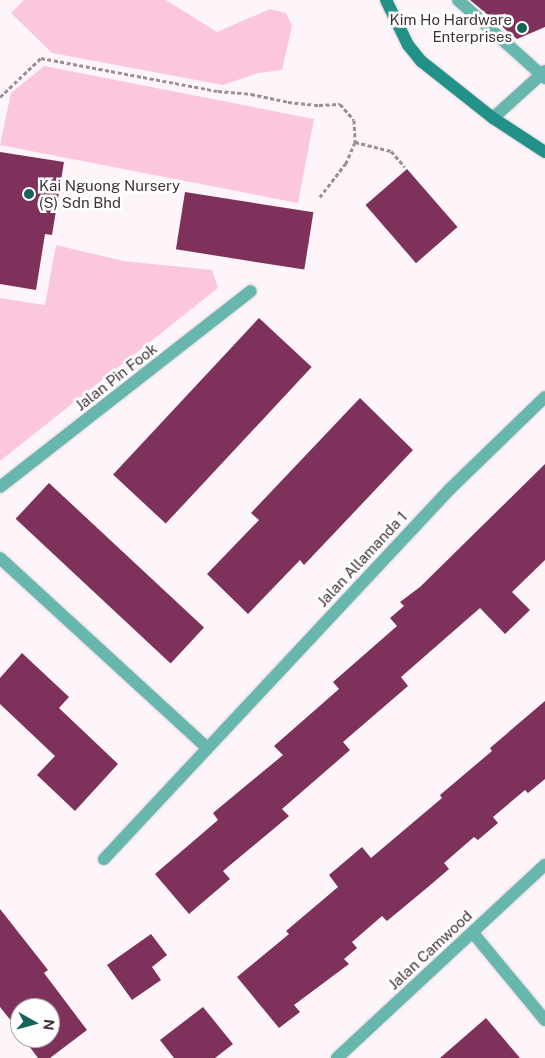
<!DOCTYPE html>
<html>
<head>
<meta charset="utf-8">
<style>
	body { margin:0 }
	#map { position:relative; width:545px; height:1058px; overflow:hidden; background:#fdf5f9; font-family:"Public Sans",sans-serif }
	div>[style] { position:absolute }
	.green>* { inset:0; background:#fbc7df }
	.building>* { inset:0; background:#7e315b; transform-origin:0 0 }
	.path>* { height:3px; margin-top:-1.5px; transform-origin:0; background:repeating-linear-gradient(90deg,#9a8f95 0 4px,transparent 0 6.5px) }
	.roads { filter:drop-shadow(0 0 1px #dbd2d6) drop-shadow(0 0 1px #dbd2d6) }
	.lane>* { height:12px; margin:-6px; padding:0 6px; transform-origin:6px; border-radius:6px; background:#68b7af }
	.street>* { height:12px; margin:-6px; padding:0 6px; transform-origin:6px; border-radius:6px; background:#68b7af }
	.secondary>* { height:12px; margin:-6px; padding:0 6px; transform-origin:6px; border-radius:6px; background:#229289 }
	.dots>* { width:14px; height:14px; translate:-50% -50%; box-sizing:border-box; border:2px solid #fff; border-radius:50% }
	span { translate:-50% -50%; white-space:nowrap; text-align:center; line-height:1.15; -webkit-text-stroke:5px #fff; paint-order:stroke }
	.poi-label { font-size:15px; color:#403239 }
	.right { translate:-100% -50%; text-align:right }
	.left { translate:0 -50%; text-align:left }
	.street-label { font-size:15px; color:#403239 }
	.north { position:absolute; left:10px; top:998px; width:50px; height:50px; box-sizing:border-box; background:#fff; border:1px solid #b3adb0; border-radius:50%; rotate:97deg; font-size:14px; font-weight:700; line-height:20px; text-align:center; color:#403239 }
	.north::after { content:''; display:block; margin:auto; width:18px; height:22px; background:#16635c; clip-path:polygon(50% 0,100% 100%,50% 72%,0 100%) }
</style>
</head>
<body>
<div id="map">
	<div class="green">
		<i style="clip-path:polygon(24px 0,166px 0,217px 32px,270px 9px,286px 13px,292px 26px,282px 70px,258px 73px,223px 85px,52px 53px,11px 13px)"></i>
		<i style="clip-path:polygon(44px 66px,314px 119px,298px 203px,0 145px,11px 93px)"></i>
		<i style="clip-path:polygon(56px 245px,123px 261px,212px 270px,218px 288px,0 461px,0 298px,45px 305px)"></i>
	</div>
	<div class="building">
		<i style="clip-path:polygon(470px 0,545px 0,545px 27px,517px 39px)"></i>
		<i style="clip-path:polygon(0 152px,64px 162px,52px 235px,45px 234px,36px 290px,0 284px)"></i>
		<i style="left:407px;top:169px;width:77px;height:55px;rotate:49deg"></i>
		<i style="left:185px;top:192px;width:130px;height:58px;rotate:9deg"></i>
		<i style="left:259px;top:318px;width:72px;height:214px;rotate:43deg"></i>
		<i style="clip-path:polygon(360px 398px,413px 450px,304px 565px,300px 560px,248px 614px,207px 574px,259px 520px,251px 513px)"></i>
		<i style="clip-path:polygon(545px 464px,545px 560px,512px 592px,530px 610px,505px 634px,480px 608px,401px 677px,408px 686px,343px 742px,350px 750px,282px 809px,289px 816px,223px 871px,230px 879px,189px 914px,155px 874px,218px 820px,213px 813px,283px 755px,274px 746px,339px 689px,333px 682px,397px 626px,390px 618px,404px 606px,400px 602px,420px 587px)"></i>
		<i style="left:49px;top:483px;width:212px;height:49px;rotate:43deg"></i>
		<i style="clip-path:polygon(22px 653px,69px 697px,59px 708px,118px 764px,75px 811px,37px 775px,55px 756px,0 704px,0 678px)"></i>
		<i style="clip-path:polygon(545px 701px,545px 779px,528px 793px,525px 790px,493px 817px,498px 823px,478px 840px,474px 837px,444px 863px,449px 869px,428px 887px,387px 921px,382px 916px,352px 942px,357px 948px,344px 959px,349px 964px,294px 1005px,300px 1012px,279px 1028px,237px 977px,289px 934px,286px 931px,338px 887px,329px 875px,362px 847px,371px 858px,442px 798px,440px 795px,492px 751px,490px 748px)"></i>
		<i style="clip-path:polygon(0 909px,48px 970px,44px 973px,87px 1030px,50px 1058px,38px 1058px,23px 1038px,50px 1038px,50px 1008px,20px 1008px,20px 1032px,0 1007px)"></i>
		<i style="clip-path:polygon(151px 934px,167px 955px,152px 967px,161px 980px,132px 1000px,107px 965px)"></i>
		<i style="clip-path:polygon(203px 1007px,233px 1044px,215px 1058px,174px 1058px,160px 1040px)"></i>
		<i style="clip-path:polygon(486px 1018px,520px 1058px,440px 1058px)"></i>
	</div>
	<div class="path">
		<i style="left:0;top:97px;width:57px;rotate:-43.6deg"></i>
		<i style="left:41px;top:58px;width:180px;rotate:10.6deg"></i>
		<i style="left:218px;top:91px;width:33px;rotate:5deg"></i>
		<i style="left:251px;top:94px;width:38px;rotate:12deg"></i>
		<i style="left:288px;top:102px;width:31px;rotate:6deg"></i>
		<i style="left:319px;top:105px;width:21px;rotate:-3deg"></i>
		<i style="left:340px;top:104px;width:21px;rotate:49deg"></i>
		<i style="left:354px;top:120px;width:22px;rotate:87deg"></i>
		<i style="left:355px;top:142px;width:23px;rotate:113deg"></i>
		<i style="left:346px;top:163px;width:44px;rotate:127.6deg"></i>
		<i style="left:355px;top:142px;width:37px;rotate:14deg"></i>
		<i style="left:391px;top:151px;width:21px;rotate:49deg"></i>
	</div>
	<div class="roads">
		<div class="lane">
			<i style="left:458px;top:0;width:117px;rotate:41.9deg"></i>
			<i style="left:493px;top:118px;width:70px;rotate:-42.1deg"></i>
		</div>
		<div class="street">
			<i style="left:0;top:487px;width:318px;rotate:-38deg"></i>
			<i style="left:0;top:558px;width:281px;rotate:42.5deg"></i>
			<i style="left:104px;top:859px;width:507px;rotate:-46.92deg"></i>
			<i style="left:450px;top:489px;width:132px;rotate:-44.1deg"></i>
			<i style="left:473px;top:933px;width:113px;rotate:50.4deg"></i>
			<i style="left:337px;top:1058px;width:284px;rotate:-42.9deg"></i>
		</div>
		<div class="secondary">
			<i style="left:386px;top:0;width:50px;rotate:63.9deg"></i>
			<i style="left:408px;top:45px;width:21px;rotate:51deg"></i>
			<i style="left:421px;top:61px;width:92px;rotate:38.4deg"></i>
			<i style="left:493px;top:118px;width:62px;rotate:33.2deg"></i>
		</div>
	</div>
	<div class="dots">
		<i style="left:522px;top:28px;background:#16635c"></i>
		<i style="left:29px;top:194px;background:#16635c"></i>
	</div>
	<div class="poi-label">
		<span class="right" style="left:512px;top:28px">Kim Ho Hardware<br>Enterprises</span>
		<span class="left" style="left:39px;top:194px">Kai Nguong Nursery<br>(S) Sdn Bhd</span>
	</div>
	<div class="street-label">
		<span style="left:116px;top:377px;rotate:-38deg">Jalan Pin Fook</span>
		<span style="left:362px;top:559px;rotate:-47deg">Jalan Allamanda 1</span>
		<span style="left:430px;top:950px;rotate:-43deg">Jalan Camwood</span>
	</div>
	<div class="north">N</div>
</div>
</body>
</html>
